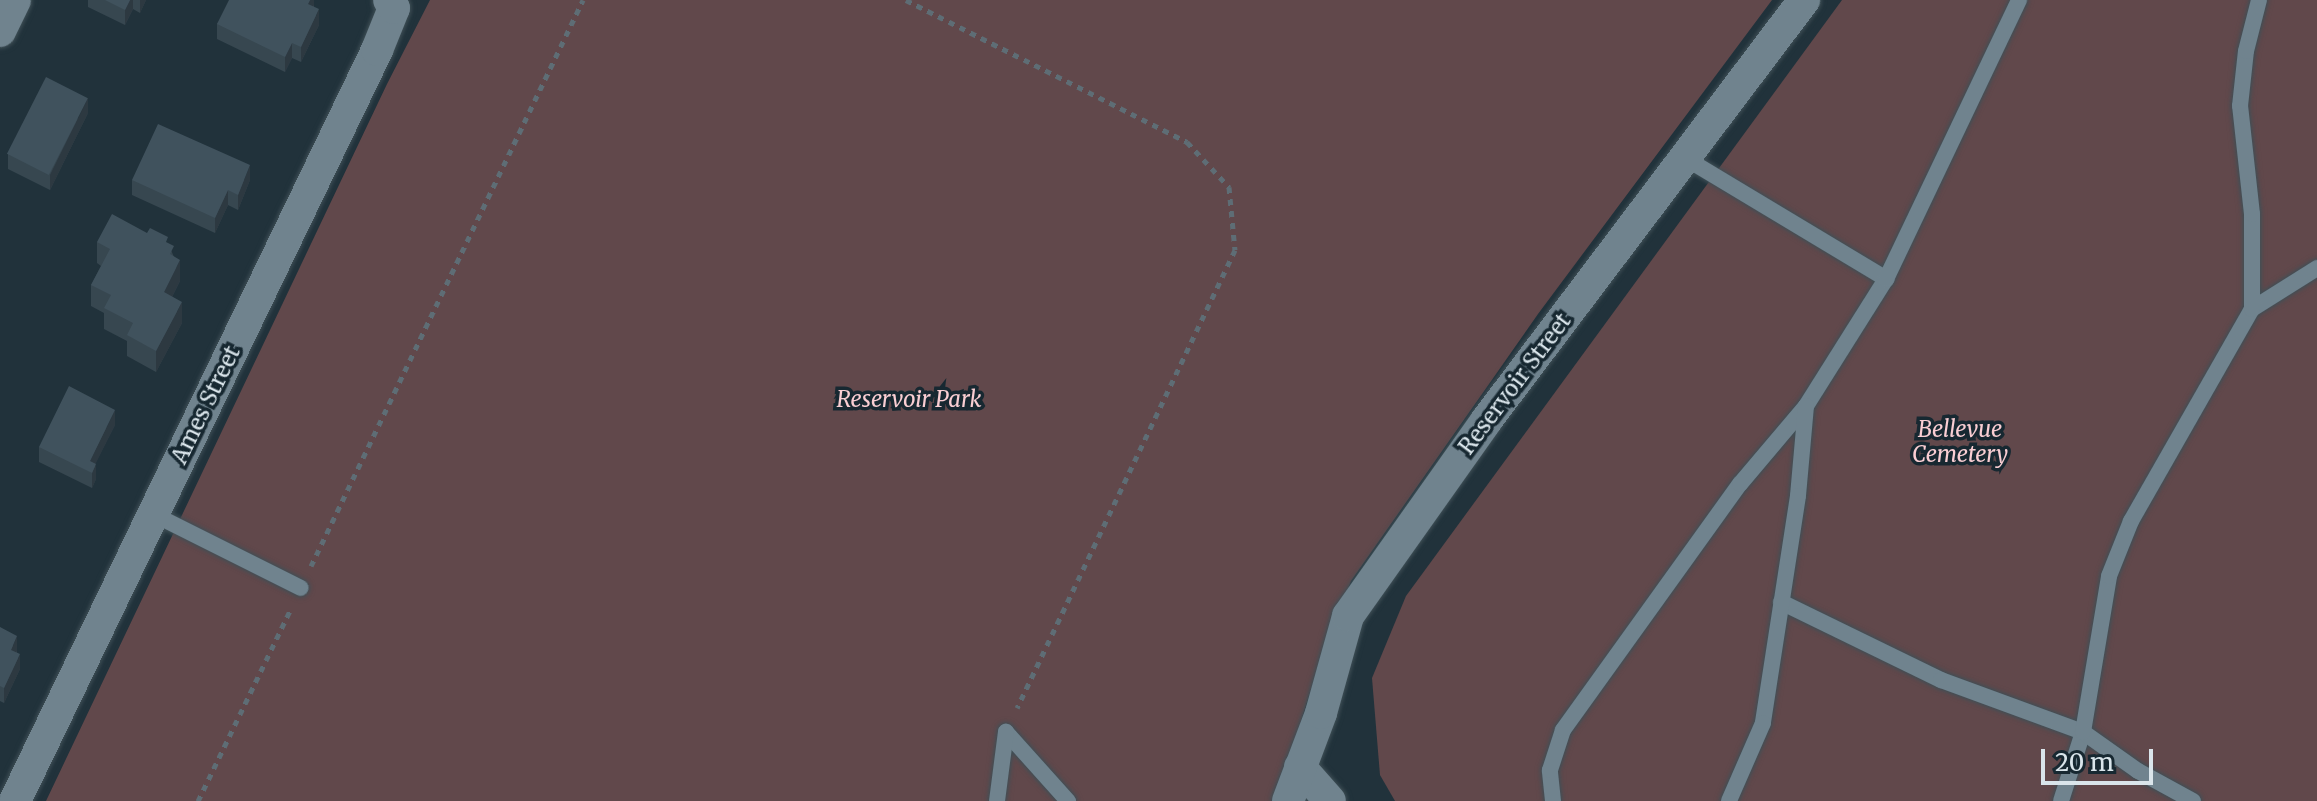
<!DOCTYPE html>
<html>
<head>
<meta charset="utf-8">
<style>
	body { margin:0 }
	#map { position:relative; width:2317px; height:801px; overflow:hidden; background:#21323b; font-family:Merriweather,serif }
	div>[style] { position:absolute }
	.green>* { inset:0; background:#61484b }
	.path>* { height:5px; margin-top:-2.5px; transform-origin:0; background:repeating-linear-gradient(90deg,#5e6d75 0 6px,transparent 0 12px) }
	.roads { filter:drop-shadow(0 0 2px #3f4f56) drop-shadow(0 0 2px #3f4f56) }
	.service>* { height:16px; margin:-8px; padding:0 8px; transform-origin:8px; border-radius:8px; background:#70838e }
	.minor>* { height:32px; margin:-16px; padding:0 16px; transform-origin:16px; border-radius:16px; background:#70838e }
	.wall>* { inset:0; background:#374750 }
	.shaded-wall>* { inset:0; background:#2d3941 }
	.building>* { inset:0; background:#40525d; transform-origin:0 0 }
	span { translate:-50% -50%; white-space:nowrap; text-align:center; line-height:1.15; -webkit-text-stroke:7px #172831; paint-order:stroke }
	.street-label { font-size:22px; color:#dae5eb }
	.park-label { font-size:22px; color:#faced3; font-style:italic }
	.scale { position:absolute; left:2041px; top:749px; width:112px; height:36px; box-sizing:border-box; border:4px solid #dae5eb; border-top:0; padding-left:10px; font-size:24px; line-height:28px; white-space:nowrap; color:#dae5eb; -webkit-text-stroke:6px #172831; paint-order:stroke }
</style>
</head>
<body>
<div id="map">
	<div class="green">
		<i style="clip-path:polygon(430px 0,1772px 0,1538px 314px,1351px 581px,1321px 657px,1276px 801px,46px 801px,387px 84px)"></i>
		<i style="clip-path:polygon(1842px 0,2317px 0,2317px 801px,1395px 801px,1380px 775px,1372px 678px,1406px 596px)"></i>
	</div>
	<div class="path">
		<i style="left:906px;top:0;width:315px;rotate:26.8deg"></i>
		<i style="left:1187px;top:142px;width:62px;rotate:47deg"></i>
		<i style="left:1229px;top:187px;width:63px;rotate:84.6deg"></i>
		<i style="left:1235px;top:250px;width:507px;rotate:115.45deg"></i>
		<i style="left:311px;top:566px;width:628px;rotate:-64.33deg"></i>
		<i style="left:198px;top:801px;width:211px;rotate:-64.2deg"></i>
	</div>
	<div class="roads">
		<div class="service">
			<i style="left:1685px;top:158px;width:235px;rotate:31deg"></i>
			<i style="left:2252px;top:309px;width:77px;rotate:-32.2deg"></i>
			<i style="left:1806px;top:406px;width:150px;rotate:-57.8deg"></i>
			<i style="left:1886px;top:279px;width:309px;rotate:-64.5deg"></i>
			<i style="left:153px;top:514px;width:165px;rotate:26.6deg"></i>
			<i style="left:1781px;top:602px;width:178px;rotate:26deg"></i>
			<i style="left:1941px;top:680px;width:151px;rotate:20.1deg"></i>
			<i style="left:2083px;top:732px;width:72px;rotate:107.7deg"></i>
			<i style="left:1006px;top:732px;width:93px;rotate:48.1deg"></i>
			<i style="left:997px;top:801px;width:70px;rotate:-82.6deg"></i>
			<i style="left:1553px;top:801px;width:31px;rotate:-96deg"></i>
			<i style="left:1550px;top:770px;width:42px;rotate:-72deg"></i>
			<i style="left:1563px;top:730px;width:303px;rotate:-54.3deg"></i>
			<i style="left:1740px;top:484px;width:102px;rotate:-49.8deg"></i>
			<i style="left:1806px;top:406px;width:90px;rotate:95.1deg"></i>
			<i style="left:1798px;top:496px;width:230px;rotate:98.8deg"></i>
			<i style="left:1763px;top:723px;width:85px;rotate:113.6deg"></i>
			<i style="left:2193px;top:801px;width:63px;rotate:-151.4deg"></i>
			<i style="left:2138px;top:771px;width:67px;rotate:-144.7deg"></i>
			<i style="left:2083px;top:732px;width:158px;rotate:-80.5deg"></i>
			<i style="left:2109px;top:576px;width:59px;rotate:-68.2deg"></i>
			<i style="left:2131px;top:521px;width:244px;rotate:-60.3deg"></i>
			<i style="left:2252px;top:309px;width:95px;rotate:-90deg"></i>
			<i style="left:2252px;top:214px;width:109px;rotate:-96.3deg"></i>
			<i style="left:2240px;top:106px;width:55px;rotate:-83.8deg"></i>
			<i style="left:2246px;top:51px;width:53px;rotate:-75.7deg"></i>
		</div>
		<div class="minor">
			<i style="left:0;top:31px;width:34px;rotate:-64deg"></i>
			<i style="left:1300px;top:767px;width:45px;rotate:48.6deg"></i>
			<i style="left:15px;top:801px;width:834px;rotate:-64.26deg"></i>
			<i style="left:377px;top:50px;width:45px;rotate:-68deg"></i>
			<i style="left:394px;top:8px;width:9px;rotate:-122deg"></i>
			<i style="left:1288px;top:801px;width:94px;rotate:-69.4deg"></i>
			<i style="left:1321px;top:713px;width:101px;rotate:-74.4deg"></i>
			<i style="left:1348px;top:616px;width:239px;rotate:-54.7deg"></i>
			<i style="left:1486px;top:421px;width:528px;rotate:-52.93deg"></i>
		</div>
	</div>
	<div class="wall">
		<i style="clip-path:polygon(88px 0,146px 0,140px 13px,133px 9px,125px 25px,88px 7px)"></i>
		<i style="clip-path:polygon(234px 0,314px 0,314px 7px,319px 25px,301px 62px,292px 58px,285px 72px,217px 39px,217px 24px)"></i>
		<i style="clip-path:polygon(88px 113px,50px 190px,8px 169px,8px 154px)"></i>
		<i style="clip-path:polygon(132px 180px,250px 180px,238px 210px,228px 205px,215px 233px,132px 195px)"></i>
		<i style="clip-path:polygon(97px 242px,168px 243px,174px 257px,180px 281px,172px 297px,182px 323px,156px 372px,127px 356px,127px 341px,104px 329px,104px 313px,91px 306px,91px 285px,101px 266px,97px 263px)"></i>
		<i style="clip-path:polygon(115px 425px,95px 464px,96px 479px,92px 488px,39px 462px,39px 447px)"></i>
		<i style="clip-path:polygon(0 627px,17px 651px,17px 653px,20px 669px,4px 703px,0 701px)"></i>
	</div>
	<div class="shaded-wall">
		<i style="clip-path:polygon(130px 0,133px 0,133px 9px,125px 25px,125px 10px)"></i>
		<i style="clip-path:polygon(140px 0,146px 0,140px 13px)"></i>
		<i style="clip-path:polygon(310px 0,314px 0,314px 5px,308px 19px,308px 4px)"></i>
		<i style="clip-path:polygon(319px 9px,319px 25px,301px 62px,301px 47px)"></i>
		<i style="clip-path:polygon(292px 43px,292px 58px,285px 72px,285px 57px)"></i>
		<i style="clip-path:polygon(88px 98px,88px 113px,50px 190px,50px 175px)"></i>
		<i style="clip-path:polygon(250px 165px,250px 180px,238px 210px,238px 195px)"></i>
		<i style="clip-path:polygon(228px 190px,228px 205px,215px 233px,215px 218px)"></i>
		<i style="clip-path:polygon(180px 260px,180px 281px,164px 313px,164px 292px)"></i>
		<i style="clip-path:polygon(182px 302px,182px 323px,156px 372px,156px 351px)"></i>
		<i style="clip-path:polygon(115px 410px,115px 425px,91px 473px,90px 461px)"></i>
		<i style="clip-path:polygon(96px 464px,96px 479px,92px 488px,92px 473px)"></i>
		<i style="clip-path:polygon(17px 636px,17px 651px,11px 665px,11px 650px)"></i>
		<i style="clip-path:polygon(20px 654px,20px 669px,4px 703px,4px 688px)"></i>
	</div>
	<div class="building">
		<i style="clip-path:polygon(105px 0,130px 0,125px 10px)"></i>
		<i style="clip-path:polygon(229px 0,310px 0,308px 4px,319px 9px,301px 47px,292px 43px,285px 57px,217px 24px)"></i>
		<i style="left:46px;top:77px;width:47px;height:86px;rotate:27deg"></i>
		<i style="clip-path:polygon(158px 124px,250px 165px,238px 195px,228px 190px,215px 218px,132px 180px)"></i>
		<i style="clip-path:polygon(112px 214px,147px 233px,150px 228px,168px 237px,166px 242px,174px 246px,170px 254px,180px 260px,164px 292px,182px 302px,156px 351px,127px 335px,133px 323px,104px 308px,111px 295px,91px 285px,110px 249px,97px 242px)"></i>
		<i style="clip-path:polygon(69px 386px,115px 410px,90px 461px,96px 464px,92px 473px,39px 447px)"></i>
		<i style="clip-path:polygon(0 627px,17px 636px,11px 650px,20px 654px,4px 688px,0 686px)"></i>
	</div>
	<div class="street-label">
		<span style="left:1515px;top:384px;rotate:-53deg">Reservoir Street</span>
		<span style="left:206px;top:405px;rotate:-64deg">Ames Street</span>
	</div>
	<div class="park-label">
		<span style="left:909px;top:400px">Reservoir Park</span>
		<span style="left:1960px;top:442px">Bellevue<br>Cemetery</span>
	</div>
	<div class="scale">20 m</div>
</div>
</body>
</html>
